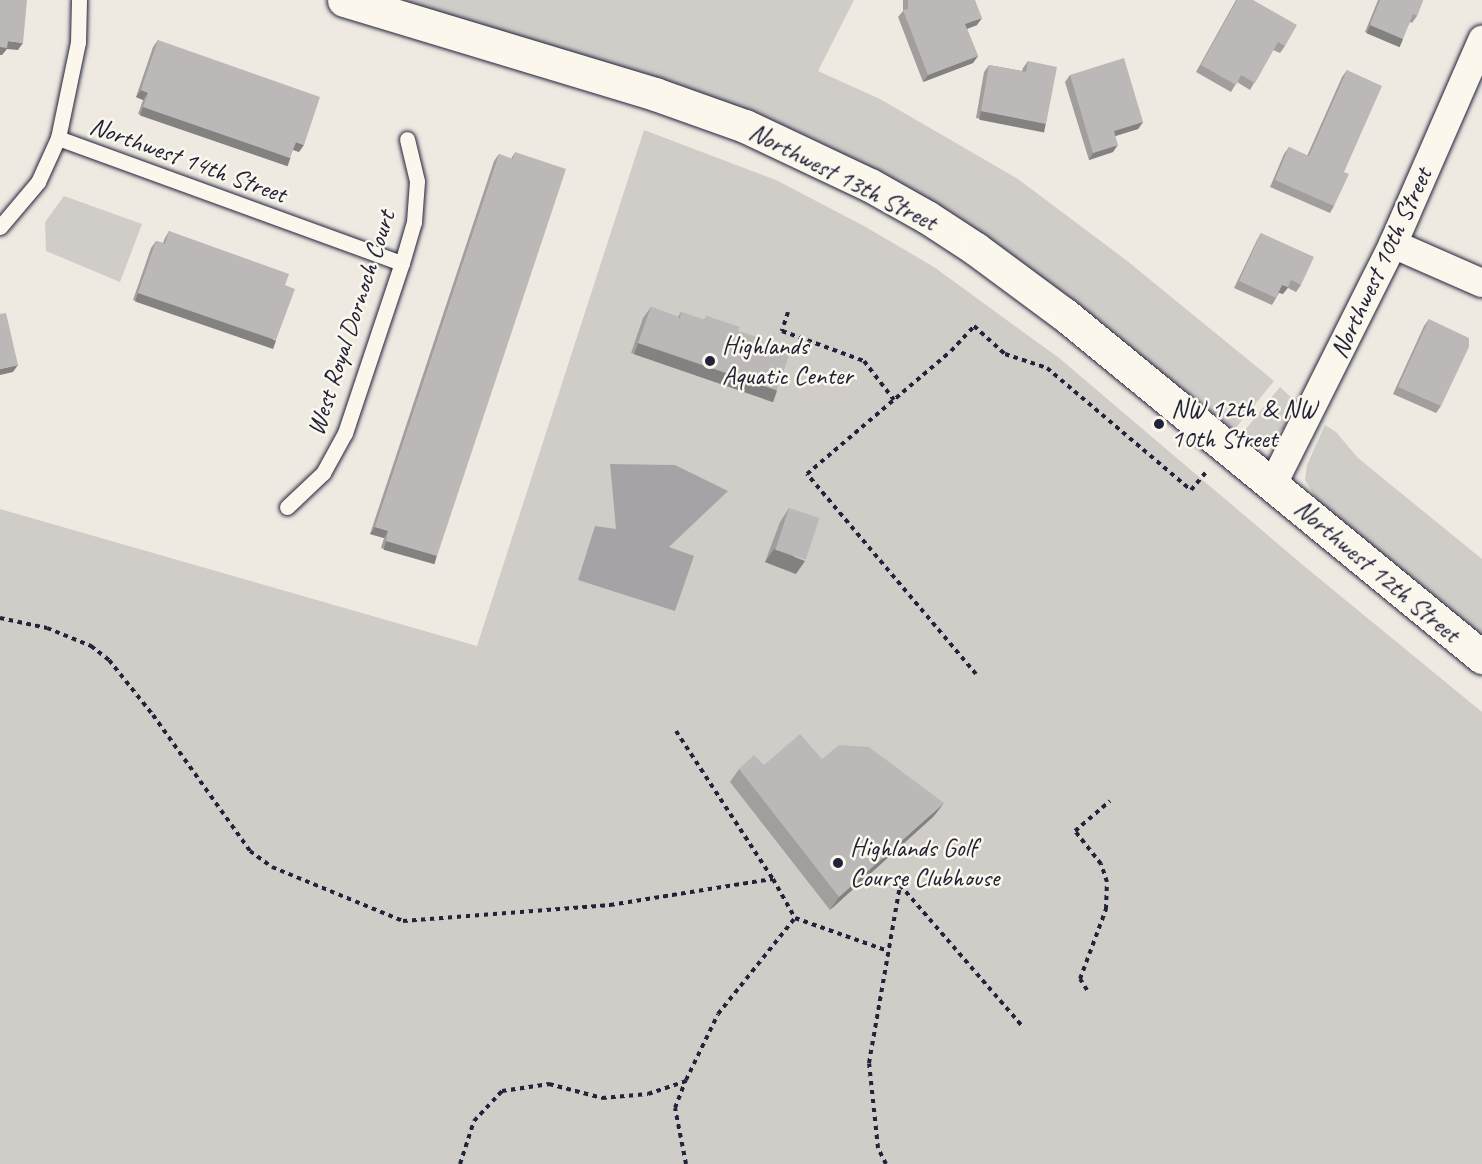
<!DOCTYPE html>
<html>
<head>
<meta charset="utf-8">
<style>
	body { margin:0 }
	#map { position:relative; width:1482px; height:1164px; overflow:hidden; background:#eeeae2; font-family:Caveat,sans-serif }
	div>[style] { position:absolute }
	.green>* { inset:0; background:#d0cdc9 }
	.water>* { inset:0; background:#a6a3a7 }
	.path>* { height:4px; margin-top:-2px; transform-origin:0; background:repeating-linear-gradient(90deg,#22223b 0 4.5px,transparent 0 9px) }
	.roads { filter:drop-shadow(0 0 2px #22223b) drop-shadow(0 0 2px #22223b) }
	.lane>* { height:15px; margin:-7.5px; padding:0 7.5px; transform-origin:7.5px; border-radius:7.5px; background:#fbf7ec }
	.street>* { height:28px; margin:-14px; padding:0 14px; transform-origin:14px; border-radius:14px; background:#fbf7ec }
	.secondary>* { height:33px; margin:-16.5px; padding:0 16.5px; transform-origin:16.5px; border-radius:16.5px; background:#fbf7ec }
	.wall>* { inset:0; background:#a29e9e }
	.shaded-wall>* { inset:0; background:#848181; transform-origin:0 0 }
	.building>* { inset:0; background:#bcb8b8; transform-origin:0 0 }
	.dots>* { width:16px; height:16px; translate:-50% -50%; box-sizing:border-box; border:3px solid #fbf7ec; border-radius:50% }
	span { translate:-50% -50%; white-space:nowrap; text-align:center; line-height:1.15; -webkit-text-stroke:5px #fbf7ec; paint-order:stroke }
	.street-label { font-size:26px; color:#22223b }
	.poi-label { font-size:26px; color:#22223b }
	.left { translate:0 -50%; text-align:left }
</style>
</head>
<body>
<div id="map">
	<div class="green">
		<i style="clip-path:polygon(400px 0,854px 0,818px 71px,880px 99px,1018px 179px,1126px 260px,1274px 381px,1234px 430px,1007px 251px,924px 198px,819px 142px,765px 117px,704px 94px)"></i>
		<i style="clip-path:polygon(644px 130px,776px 180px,864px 226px,934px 267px,1059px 358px,1304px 566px,1482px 712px,1482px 1164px,0 1164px,0 509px,477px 646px)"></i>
		<i style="clip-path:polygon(64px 196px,142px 224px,120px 282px,46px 251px,45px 222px)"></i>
		<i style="clip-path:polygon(1280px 387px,1295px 401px,1284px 429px,1264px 439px,1250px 440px,1243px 437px,1245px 430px)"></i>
		<i style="clip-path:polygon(1325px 425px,1336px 432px,1358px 458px,1482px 559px,1482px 637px,1320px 505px,1305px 480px,1307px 465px)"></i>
	</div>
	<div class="water">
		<i style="clip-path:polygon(610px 464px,675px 465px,728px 491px,669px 547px,694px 556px,675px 611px,578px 580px,595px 526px,616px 529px)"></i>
	</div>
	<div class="path">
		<i style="left:788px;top:312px;width:20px;rotate:108deg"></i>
		<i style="left:782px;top:331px;width:87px;rotate:20.1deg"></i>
		<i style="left:864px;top:361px;width:49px;rotate:52.4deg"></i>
		<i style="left:0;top:618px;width:48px;rotate:12deg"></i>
		<i style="left:47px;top:628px;width:48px;rotate:22.2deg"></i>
		<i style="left:91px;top:646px;width:23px;rotate:38deg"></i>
		<i style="left:109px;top:660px;width:70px;rotate:51.3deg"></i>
		<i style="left:153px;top:715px;width:167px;rotate:54.5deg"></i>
		<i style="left:250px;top:851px;width:27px;rotate:36deg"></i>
		<i style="left:272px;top:867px;width:142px;rotate:22.4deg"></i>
		<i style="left:403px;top:921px;width:208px;rotate:-4.4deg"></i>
		<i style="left:610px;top:905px;width:165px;rotate:-9.1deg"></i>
		<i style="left:976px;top:674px;width:262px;rotate:-130.2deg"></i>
		<i style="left:807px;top:474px;width:189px;rotate:-40.5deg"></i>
		<i style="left:951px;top:351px;width:34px;rotate:-47deg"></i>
		<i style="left:974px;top:326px;width:42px;rotate:42.1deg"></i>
		<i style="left:1005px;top:354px;width:44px;rotate:18.4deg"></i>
		<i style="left:1047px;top:368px;width:189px;rotate:40.3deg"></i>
		<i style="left:1191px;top:490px;width:25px;rotate:-50deg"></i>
		<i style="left:676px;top:731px;width:177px;rotate:56.8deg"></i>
		<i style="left:773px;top:879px;width:45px;rotate:60.6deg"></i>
		<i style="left:1087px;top:990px;width:13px;rotate:-122deg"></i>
		<i style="left:1080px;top:979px;width:75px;rotate:-69.6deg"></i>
		<i style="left:1106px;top:909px;width:27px;rotate:-88deg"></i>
		<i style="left:1107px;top:882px;width:19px;rotate:-108deg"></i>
		<i style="left:1101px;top:864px;width:42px;rotate:-128.2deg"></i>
		<i style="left:1075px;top:831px;width:46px;rotate:-40.6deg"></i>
		<i style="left:460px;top:1164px;width:45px;rotate:-72deg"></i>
		<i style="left:474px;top:1121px;width:41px;rotate:-47deg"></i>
		<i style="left:502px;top:1091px;width:48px;rotate:-8.5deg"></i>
		<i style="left:549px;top:1084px;width:55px;rotate:14.8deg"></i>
		<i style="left:602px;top:1098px;width:46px;rotate:-5deg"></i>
		<i style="left:648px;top:1094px;width:40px;rotate:-18.9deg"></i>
		<i style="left:686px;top:1164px;width:57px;rotate:-101.1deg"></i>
		<i style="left:675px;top:1108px;width:30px;rotate:-69deg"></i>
		<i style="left:686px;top:1080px;width:73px;rotate:-64.1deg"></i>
		<i style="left:718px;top:1014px;width:123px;rotate:-51.3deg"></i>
		<i style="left:795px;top:918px;width:99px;rotate:19.5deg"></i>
		<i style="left:886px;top:1164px;width:18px;rotate:-117deg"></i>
		<i style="left:878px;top:1148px;width:85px;rotate:-96deg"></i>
		<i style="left:869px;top:1063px;width:181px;rotate:-80.1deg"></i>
		<i style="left:900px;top:885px;width:188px;rotate:49.1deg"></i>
	</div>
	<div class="roads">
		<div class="lane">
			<i style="left:58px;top:138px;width:98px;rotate:-78.2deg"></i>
			<i style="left:78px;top:42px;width:42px;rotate:-88.6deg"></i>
			<i style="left:0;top:227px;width:59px;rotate:-49.8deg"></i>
			<i style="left:38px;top:182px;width:48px;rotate:-65.6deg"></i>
			<i style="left:58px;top:138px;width:366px;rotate:20deg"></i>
			<i style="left:287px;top:507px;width:50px;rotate:-43.4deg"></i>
			<i style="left:323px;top:473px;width:46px;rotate:-61.2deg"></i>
			<i style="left:345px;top:433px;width:179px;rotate:-71.5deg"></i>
			<i style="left:402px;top:263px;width:43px;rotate:-73.7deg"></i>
			<i style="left:414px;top:222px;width:41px;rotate:-85.8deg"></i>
			<i style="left:417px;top:181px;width:43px;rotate:-103.4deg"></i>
		</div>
		<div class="street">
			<i style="left:1393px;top:244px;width:97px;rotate:23.7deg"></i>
			<i style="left:1273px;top:484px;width:268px;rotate:-63.4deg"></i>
			<i style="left:1393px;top:244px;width:223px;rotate:-66.4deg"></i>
		</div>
		<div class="secondary">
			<i style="left:344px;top:0;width:325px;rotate:16.8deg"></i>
			<i style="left:655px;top:94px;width:96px;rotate:19.6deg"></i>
			<i style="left:745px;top:126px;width:138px;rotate:25.3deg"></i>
			<i style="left:870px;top:185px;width:65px;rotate:29.3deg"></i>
			<i style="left:927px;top:217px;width:59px;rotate:33.1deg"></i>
			<i style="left:976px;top:249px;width:109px;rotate:36.5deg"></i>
			<i style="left:1064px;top:314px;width:541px;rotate:39.37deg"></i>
		</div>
	</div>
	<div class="wall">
		<i style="clip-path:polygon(903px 0,975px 0,977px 25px,967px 29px,978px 56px,973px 63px,923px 82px,898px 17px,903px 11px)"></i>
		<i style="clip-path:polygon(1236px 0,1253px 0,1285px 46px,1280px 53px,1273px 50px,1250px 90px,1237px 82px,1231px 92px,1196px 72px)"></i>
		<i style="clip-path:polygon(1378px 0,1423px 0,1417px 16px,1412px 23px,1410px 22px,1398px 46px,1365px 32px)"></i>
		<i style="clip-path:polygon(158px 40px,299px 152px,293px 150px,285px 165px,138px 114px,143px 100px,136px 97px,153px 47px)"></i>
		<i style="clip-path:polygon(1028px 61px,1046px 124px,1041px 131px,976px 118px,984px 72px,989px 65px,1022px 71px,1023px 68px)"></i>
		<i style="clip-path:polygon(1347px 70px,1344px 172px,1334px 206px,1330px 213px,1270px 187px,1284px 154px,1289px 147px,1307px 156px,1342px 77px)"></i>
		<i style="clip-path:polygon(1070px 75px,1143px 122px,1138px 129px,1115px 136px,1113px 152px,1089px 160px,1065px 82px)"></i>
		<i style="clip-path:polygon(515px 152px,432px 563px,381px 548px,384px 538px,370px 534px,494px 161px,499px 154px,511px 159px)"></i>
		<i style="clip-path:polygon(169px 231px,285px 285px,271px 347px,133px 300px,151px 248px,156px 241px,163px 243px,165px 238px)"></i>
		<i style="clip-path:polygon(1261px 233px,1301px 285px,1296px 292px,1288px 288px,1283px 294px,1279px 293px,1272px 305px,1234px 288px,1257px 240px)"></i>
		<i style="clip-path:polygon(651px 307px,678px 317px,681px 312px,704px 320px,707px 316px,738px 331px,760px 345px,777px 390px,769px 400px,631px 353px,643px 318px)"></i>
		<i style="clip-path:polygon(1429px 319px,1441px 406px,1436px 413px,1393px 394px,1424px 326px)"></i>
		<i style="clip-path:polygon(789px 508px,796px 574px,765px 562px,780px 522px)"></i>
		<i style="clip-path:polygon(822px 759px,934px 816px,830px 910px,730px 782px,739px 769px,764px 765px)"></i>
	</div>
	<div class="shaded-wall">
		<i style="clip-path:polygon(982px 18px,977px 25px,961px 31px,965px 24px)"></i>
		<i style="left:1370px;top:25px;width:36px;height:9px;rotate:23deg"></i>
		<i style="clip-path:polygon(8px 41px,23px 43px,18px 50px,7px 49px,2px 55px,0 55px,0 47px)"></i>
		<i style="clip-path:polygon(978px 56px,973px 63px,923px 82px,928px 75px)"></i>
		<i style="clip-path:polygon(141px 90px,148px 93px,143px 100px,136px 97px)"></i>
		<i style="left:143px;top:107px;width:156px;height:9px;rotate:19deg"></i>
		<i style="left:981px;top:111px;width:66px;height:9px;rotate:11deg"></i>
		<i style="clip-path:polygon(1143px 122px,1138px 129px,1109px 138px,1114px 131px)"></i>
		<i style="clip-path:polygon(296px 142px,304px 145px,299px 152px,291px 149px)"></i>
		<i style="clip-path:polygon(1118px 145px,1113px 152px,1089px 160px,1093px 153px)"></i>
		<i style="clip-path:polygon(1282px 285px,1288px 287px,1283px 294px,1277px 292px)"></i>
		<i style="left:138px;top:293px;width:146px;height:9px;rotate:19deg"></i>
		<i style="left:638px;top:343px;width:147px;height:12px;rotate:19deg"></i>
		<i style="clip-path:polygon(18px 365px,13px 372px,0 375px,0 369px)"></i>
		<i style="clip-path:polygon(375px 527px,388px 531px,384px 538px,370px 534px)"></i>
		<i style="left:386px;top:541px;width:53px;height:9px;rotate:16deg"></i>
		<i style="clip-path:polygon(774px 549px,805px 561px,796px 574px,765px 562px)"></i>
		<i style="clip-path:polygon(944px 803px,934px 816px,830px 910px,839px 897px)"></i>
	</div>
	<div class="building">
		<i style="clip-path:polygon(0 0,27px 0,23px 43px,8px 41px,7px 48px,0 47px)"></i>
		<i style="clip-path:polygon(908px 0,975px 0,982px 18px,965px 24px,978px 56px,928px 75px,903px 10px,908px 9px)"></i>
		<i style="clip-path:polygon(1237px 0,1253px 0,1297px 25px,1285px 46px,1278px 42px,1255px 83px,1241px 75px,1236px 85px,1201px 65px)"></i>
		<i style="clip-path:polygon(1380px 0,1423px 0,1417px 16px,1413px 14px,1403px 39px,1370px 25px)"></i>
		<i style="clip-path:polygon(158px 40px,320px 97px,304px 145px,296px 142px,290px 158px,143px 107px,148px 93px,141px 90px)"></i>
		<i style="clip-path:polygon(1124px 58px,1143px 122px,1114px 131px,1118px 145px,1093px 153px,1070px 75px)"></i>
		<i style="clip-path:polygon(1028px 61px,1057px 67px,1046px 124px,981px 111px,989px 65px,1026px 72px)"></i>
		<i style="clip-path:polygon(1347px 70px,1382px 86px,1344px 172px,1349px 174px,1334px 206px,1275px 180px,1289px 147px,1309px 156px)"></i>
		<i style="clip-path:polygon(515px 152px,566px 169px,437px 556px,386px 541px,388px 531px,375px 527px,499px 154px,513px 159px)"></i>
		<i style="clip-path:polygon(169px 231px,289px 274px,285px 285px,295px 289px,276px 340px,138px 293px,156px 241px,165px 244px)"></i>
		<i style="clip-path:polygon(1261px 233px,1314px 257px,1301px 285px,1291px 280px,1288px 287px,1282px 285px,1276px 298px,1239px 281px)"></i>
		<i style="clip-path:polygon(651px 307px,680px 318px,681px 312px,705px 320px,707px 316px,740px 327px,738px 331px,763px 339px,760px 345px,789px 355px,777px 390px,638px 343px)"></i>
		<i style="clip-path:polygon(6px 313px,18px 365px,0 369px,0 314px)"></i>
		<i style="clip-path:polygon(1429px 319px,1469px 338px,1469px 347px,1441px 406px,1398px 387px)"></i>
		<i style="left:789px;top:508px;width:32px;height:44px;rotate:18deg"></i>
		<i style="clip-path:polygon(800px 734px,822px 759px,839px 745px,869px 747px,944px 803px,839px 897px,739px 769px,754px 755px,764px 765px)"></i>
	</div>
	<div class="dots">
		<i style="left:710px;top:361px;background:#22223b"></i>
		<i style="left:1159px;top:424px;background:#22223b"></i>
		<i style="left:838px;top:863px;background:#22223b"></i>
	</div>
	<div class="street-label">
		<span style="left:188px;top:160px;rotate:20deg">Northwest 14th Street</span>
		<span style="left:843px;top:177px;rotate:27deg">Northwest 13th Street</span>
		<span style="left:1381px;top:263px;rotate:-65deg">Northwest 10th Street</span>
		<span style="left:351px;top:323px;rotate:-72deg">West Royal Dornoch Court</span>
		<span style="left:1377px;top:571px;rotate:40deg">Northwest 12th Street</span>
	</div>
	<div class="poi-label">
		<span class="left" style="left:722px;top:361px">Highlands<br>Aquatic Center</span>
		<span class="left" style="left:1171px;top:424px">NW 12th &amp; NW<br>10th Street</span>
		<span class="left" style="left:850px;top:863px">Highlands Golf<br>Course Clubhouse</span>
	</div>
</div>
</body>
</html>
